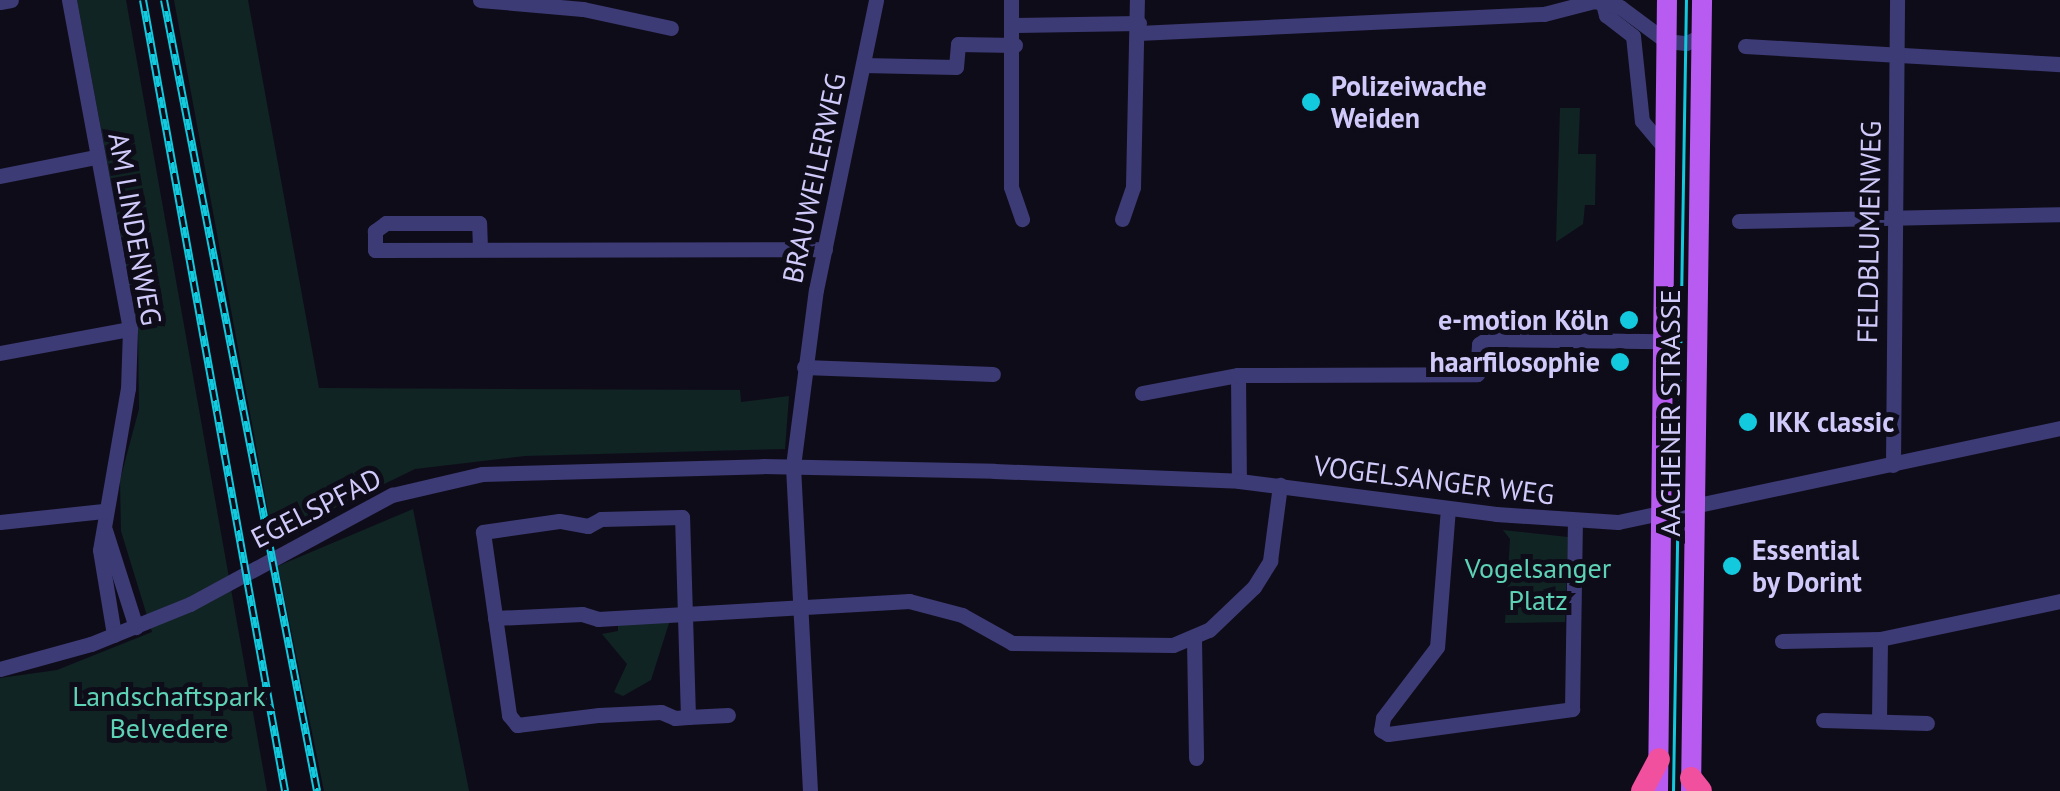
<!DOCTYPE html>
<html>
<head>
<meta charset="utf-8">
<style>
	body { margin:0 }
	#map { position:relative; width:2060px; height:791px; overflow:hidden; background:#0f0c1a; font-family:"PT Sans",sans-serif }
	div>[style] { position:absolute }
	.green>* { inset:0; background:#102423 }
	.minor>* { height:15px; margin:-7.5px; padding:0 7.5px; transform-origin:7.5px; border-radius:7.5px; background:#3d3b75 }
	.major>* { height:20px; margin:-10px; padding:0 10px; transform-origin:10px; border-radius:10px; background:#b85bf1 }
	.highway>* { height:22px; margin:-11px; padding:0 11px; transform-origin:11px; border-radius:11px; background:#f0509d }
	.tram>* { height:2.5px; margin:-1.25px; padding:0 1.25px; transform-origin:1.25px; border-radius:1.25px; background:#13c9dd }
	.rail>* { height:8px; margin-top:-4px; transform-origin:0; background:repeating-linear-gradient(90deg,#0f0c1a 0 11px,#13c9dd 0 22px); box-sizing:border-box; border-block:2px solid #13c9dd }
	.dots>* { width:28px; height:28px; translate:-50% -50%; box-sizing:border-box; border:5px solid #0f0c1a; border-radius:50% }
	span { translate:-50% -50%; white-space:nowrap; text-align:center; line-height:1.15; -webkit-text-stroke:10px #0f0c1a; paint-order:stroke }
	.poi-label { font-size:28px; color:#d0cafa; font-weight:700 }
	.left { translate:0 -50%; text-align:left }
	.right { translate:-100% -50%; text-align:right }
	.street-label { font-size:28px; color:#d0cafa }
	.park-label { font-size:28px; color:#5ed2b5 }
</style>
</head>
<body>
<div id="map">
	<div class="green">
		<i style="clip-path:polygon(77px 0,126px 0,267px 791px,0 791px,0 678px,57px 670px,152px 632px,121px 531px,120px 480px,139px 409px,138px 328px)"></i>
		<i style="clip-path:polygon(174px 0,248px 0,319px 388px,740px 390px,741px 402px,789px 396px,785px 449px,525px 456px,415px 469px,273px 538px)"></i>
		<i style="clip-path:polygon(1560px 108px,1580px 108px,1578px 154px,1596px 154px,1595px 205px,1585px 205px,1583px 224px,1556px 242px)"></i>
		<i style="clip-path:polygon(413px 509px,469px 791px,324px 791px,278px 566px)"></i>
		<i style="clip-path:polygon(1503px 530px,1568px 537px,1565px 622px,1505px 623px,1510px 539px)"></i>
		<i style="clip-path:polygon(670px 620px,651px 680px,623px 696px,614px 692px,627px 664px,602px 634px,618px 631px,618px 622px)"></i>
	</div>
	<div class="minor">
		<i style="left:69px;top:0;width:335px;rotate:79.5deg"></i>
		<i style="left:130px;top:329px;width:59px;rotate:91.9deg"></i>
		<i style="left:128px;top:388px;width:164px;rotate:99.8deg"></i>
		<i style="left:100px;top:550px;width:86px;rotate:80.6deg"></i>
		<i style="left:480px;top:0;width:103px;rotate:5deg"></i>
		<i style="left:583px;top:9px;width:90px;rotate:12.2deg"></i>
		<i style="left:1011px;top:0;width:187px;rotate:90deg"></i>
		<i style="left:1011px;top:187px;width:34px;rotate:71deg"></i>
		<i style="left:1602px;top:0;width:16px;rotate:75deg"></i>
		<i style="left:1606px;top:15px;width:34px;rotate:38deg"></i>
		<i style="left:1633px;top:36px;width:85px;rotate:84deg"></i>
		<i style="left:1642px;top:121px;width:33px;rotate:50deg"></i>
		<i style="left:0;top:2px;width:11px;rotate:-10deg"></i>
		<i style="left:1015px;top:25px;width:124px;rotate:-0.9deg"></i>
		<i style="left:1138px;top:33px;width:406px;rotate:-2.7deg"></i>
		<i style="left:1544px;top:14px;width:52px;rotate:-14.6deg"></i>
		<i style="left:1594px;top:1px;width:27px;rotate:13deg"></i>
		<i style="left:1620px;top:7px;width:57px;rotate:36.5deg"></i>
		<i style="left:1666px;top:41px;width:20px;rotate:6deg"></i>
		<i style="left:1686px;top:43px;width:17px;rotate:-24deg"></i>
		<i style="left:1745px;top:46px;width:316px;rotate:3.3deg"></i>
		<i style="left:863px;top:65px;width:93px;rotate:1.2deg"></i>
		<i style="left:956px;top:67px;width:23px;rotate:-85deg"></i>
		<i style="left:958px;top:44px;width:57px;rotate:1deg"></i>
		<i style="left:0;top:176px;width:98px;rotate:-11.2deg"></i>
		<i style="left:1122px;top:219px;width:34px;rotate:-71deg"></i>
		<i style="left:1133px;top:187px;width:187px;rotate:-88.8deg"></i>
		<i style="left:1739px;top:221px;width:321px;rotate:-1.2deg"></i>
		<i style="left:480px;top:248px;width:25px;rotate:-92deg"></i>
		<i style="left:479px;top:223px;width:93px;rotate:180deg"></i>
		<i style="left:386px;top:223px;width:14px;rotate:144deg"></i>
		<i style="left:375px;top:231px;width:19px;rotate:90deg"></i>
		<i style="left:375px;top:250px;width:450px;rotate:-0.1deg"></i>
		<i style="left:0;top:353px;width:132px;rotate:-10.5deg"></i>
		<i style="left:804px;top:367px;width:189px;rotate:2.1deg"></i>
		<i style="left:1238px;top:375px;width:106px;rotate:89.5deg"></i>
		<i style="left:1142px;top:393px;width:98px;rotate:-10.6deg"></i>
		<i style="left:1238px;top:375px;width:239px;rotate:-0.2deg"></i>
		<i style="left:1477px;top:374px;width:30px;rotate:-86deg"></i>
		<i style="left:1479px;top:344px;width:9px;rotate:-32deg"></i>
		<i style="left:1487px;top:339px;width:175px;rotate:0.7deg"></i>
		<i style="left:1893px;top:465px;width:465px;rotate:-89.5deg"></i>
		<i style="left:1448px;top:508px;width:139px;rotate:94.5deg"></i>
		<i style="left:1437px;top:647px;width:89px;rotate:127.3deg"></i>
		<i style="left:1383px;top:718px;width:12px;rotate:99deg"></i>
		<i style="left:1381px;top:730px;width:8px;rotate:30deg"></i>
		<i style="left:1388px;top:734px;width:186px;rotate:-7.7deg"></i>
		<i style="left:1572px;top:709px;width:187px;rotate:-89.1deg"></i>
		<i style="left:0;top:522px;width:104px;rotate:-6.1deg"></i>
		<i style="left:105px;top:530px;width:102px;rotate:72.3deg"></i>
		<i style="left:495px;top:618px;width:87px;rotate:-2.6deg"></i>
		<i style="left:582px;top:614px;width:17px;rotate:17deg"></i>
		<i style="left:598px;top:619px;width:312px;rotate:-3.3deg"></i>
		<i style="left:909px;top:601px;width:55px;rotate:14.8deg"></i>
		<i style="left:962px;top:615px;width:57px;rotate:29.2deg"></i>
		<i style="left:1012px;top:643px;width:161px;rotate:0.7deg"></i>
		<i style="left:1173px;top:645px;width:39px;rotate:-23deg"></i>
		<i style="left:1209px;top:630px;width:62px;rotate:-43.7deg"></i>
		<i style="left:1254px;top:587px;width:31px;rotate:-58deg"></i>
		<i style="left:1270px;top:561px;width:77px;rotate:-82.5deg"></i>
		<i style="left:1194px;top:640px;width:118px;rotate:89deg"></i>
		<i style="left:1782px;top:641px;width:98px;rotate:-1.2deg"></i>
		<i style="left:1880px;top:639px;width:184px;rotate:-11.9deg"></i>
		<i style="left:0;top:669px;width:94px;rotate:-15.4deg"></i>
		<i style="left:91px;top:644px;width:107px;rotate:-22deg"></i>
		<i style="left:190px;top:604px;width:230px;rotate:-28.4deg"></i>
		<i style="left:392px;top:495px;width:92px;rotate:-13.1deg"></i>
		<i style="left:482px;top:474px;width:281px;rotate:-1.6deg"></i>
		<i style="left:763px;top:466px;width:231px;rotate:1.2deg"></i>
		<i style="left:994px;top:471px;width:245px;rotate:2.3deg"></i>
		<i style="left:1239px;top:481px;width:259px;rotate:7.3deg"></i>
		<i style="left:1496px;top:514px;width:122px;rotate:3.8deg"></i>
		<i style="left:1618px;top:522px;width:452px;rotate:-12deg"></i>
		<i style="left:688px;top:717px;width:200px;rotate:-91.7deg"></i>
		<i style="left:682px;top:517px;width:81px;rotate:178.6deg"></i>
		<i style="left:601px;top:519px;width:15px;rotate:152deg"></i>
		<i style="left:588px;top:526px;width:29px;rotate:-170deg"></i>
		<i style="left:559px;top:521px;width:77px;rotate:171.8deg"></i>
		<i style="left:483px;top:532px;width:185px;rotate:81.9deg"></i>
		<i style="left:509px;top:715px;width:13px;rotate:51deg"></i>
		<i style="left:517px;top:725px;width:83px;rotate:-7deg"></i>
		<i style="left:599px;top:715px;width:62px;rotate:-2.8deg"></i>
		<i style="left:661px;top:712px;width:15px;rotate:23deg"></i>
		<i style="left:675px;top:718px;width:13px;rotate:-4deg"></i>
		<i style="left:688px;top:717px;width:40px;rotate:-2.9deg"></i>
		<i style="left:1823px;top:720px;width:104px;rotate:1.7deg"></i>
		<i style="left:1879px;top:721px;width:82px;rotate:-89.3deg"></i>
		<i style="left:810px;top:791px;width:325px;rotate:-93deg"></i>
		<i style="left:793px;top:466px;width:177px;rotate:-82.6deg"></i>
		<i style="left:816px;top:290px;width:296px;rotate:-78.3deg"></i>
	</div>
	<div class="major">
		<i style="left:1658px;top:791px;width:791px;rotate:-89.35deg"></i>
		<i style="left:1691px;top:791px;width:791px;rotate:-89.2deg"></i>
	</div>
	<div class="highway">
		<i style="left:1691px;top:778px;width:16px;rotate:52deg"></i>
		<i style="left:1642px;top:791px;width:36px;rotate:-62deg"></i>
	</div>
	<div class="tram">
		<i style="left:1673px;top:791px;width:791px;rotate:-89.06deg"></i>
	</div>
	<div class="rail">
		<i style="left:143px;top:0;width:804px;rotate:79.82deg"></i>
		<i style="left:164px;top:0;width:806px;rotate:79.05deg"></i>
	</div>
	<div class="dots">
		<i style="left:1311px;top:102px;background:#13c9dd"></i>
		<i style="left:1629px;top:320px;background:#13c9dd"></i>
		<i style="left:1620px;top:362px;background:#13c9dd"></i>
		<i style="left:1748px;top:422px;background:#13c9dd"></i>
		<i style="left:1732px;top:566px;background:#13c9dd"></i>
	</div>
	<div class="poi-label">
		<span class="left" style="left:1331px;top:102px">Polizeiwache<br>Weiden</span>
		<span class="right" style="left:1609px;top:320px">e-motion Köln</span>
		<span class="right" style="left:1600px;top:362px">haarfilosophie</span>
		<span class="left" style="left:1768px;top:422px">IKK classic</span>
		<span class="left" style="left:1752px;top:566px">Essential<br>by Dorint</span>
	</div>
	<div class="street-label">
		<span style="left:814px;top:178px;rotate:-78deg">BRAUWEILERWEG</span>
		<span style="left:135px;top:229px;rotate:80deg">AM LINDENWEG</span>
		<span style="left:1869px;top:232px;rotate:-89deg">FELDBLUMENWEG</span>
		<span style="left:1670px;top:413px;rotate:-90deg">AACHENER STRASSE</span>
		<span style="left:1434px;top:480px;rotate:7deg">VOGELSANGER WEG</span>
		<span style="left:316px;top:508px;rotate:-27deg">EGELSPFAD</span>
	</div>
	<div class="park-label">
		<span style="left:1538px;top:584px">Vogelsanger<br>Platz</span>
		<span style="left:169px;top:712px">Landschaftspark<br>Belvedere</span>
	</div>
</div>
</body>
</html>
